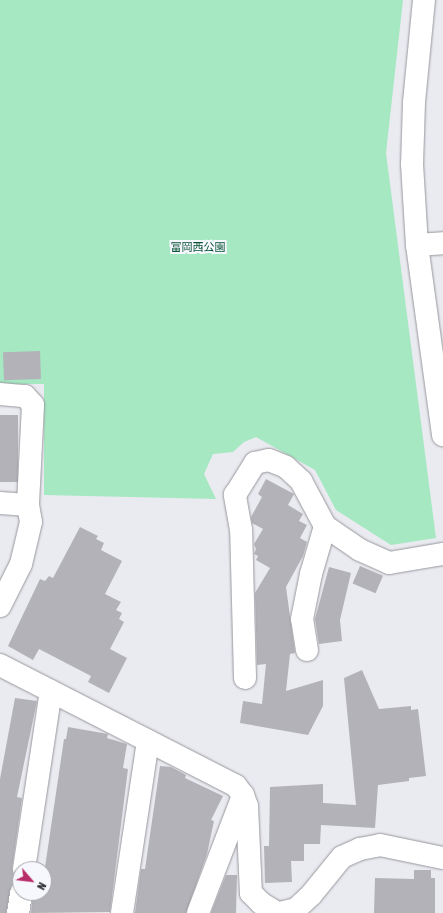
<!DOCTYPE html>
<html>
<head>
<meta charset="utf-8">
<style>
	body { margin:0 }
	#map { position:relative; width:443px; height:913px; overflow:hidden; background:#eaeaf1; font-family:"Asap Condensed","Noto Sans JP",sans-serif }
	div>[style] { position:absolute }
	.green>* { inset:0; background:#a6e8c2 }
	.building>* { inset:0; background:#b2b2b8; transform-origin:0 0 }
	.roads { filter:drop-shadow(0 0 1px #97979d) drop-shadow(0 0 1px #97979d) }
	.minor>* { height:22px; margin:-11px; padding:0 11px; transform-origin:11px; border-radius:11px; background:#fff }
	span { translate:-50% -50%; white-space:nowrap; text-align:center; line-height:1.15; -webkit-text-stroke:4px #f7f8fe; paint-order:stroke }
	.park-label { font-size:11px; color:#095334 }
	.north { position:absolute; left:12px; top:861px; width:40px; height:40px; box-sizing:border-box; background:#f7f8fe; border:1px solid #a4a5aa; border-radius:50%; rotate:118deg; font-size:11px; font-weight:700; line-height:16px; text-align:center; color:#28282b }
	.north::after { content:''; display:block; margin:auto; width:14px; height:18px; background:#b72d6a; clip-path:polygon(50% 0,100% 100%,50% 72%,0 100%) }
</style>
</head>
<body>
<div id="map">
	<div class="green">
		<i style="clip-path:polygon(0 0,403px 0,386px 153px,436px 538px,391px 545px,336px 510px,315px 470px,256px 437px,244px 442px,233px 452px,213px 454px,204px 474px,216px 499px,44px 495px,44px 384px,0 384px)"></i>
	</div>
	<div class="building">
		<i style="left:40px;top:351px;width:28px;height:37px;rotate:88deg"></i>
		<i style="left:0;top:415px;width:18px;height:67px"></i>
		<i style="clip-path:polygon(266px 479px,294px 494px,288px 505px,303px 514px,299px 521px,307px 525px,300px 538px,307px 542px,303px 556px,286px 587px,295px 653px,290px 654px,286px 691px,323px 680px,323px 706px,308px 735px,240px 723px,243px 701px,262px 704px,266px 664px,257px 665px,255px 593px,270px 568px,256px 560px,258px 556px,254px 554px,256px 549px,254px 544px,263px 529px,252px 523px,251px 517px,262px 497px,258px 494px)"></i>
		<i style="clip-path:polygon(80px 527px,98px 536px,96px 539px,104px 543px,101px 550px,122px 561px,105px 594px,121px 602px,116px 610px,122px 613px,119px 619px,124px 622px,110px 649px,127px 658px,109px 693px,88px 682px,91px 676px,39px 649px,33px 660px,8px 646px,40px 579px,45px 581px,49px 576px,53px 578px)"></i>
		<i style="left:360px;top:566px;width:25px;height:19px;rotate:23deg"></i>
		<i style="clip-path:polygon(329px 567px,351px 573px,340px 620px,342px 641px,319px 644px,315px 619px)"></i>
		<i style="clip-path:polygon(362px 670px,379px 709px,411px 706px,411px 710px,418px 709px,426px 776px,409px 778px,409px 781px,378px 785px,375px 828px,321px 825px,320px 844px,304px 844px,304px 861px,291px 861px,292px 882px,265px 883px,264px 846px,269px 846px,270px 787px,323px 784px,323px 803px,356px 805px,344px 678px)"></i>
		<i style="clip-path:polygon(15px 698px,37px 701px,17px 797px,22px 798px,12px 868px,13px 874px,20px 881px,11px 886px,6px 913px,0 913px,0 779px)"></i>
		<i style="clip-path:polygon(68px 727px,108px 734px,107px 738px,127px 744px,123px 768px,128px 769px,110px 912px,31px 913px,33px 893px,44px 893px,44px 874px,64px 739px,66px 739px)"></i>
		<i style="clip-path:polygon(160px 766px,171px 767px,186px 775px,185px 778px,223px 796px,211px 820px,214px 821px,207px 854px,186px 913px,135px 913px,141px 869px,145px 869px)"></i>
		<i style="clip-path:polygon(414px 870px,431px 870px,431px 878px,435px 878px,435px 913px,374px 913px,375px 878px,414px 879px)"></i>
		<i style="clip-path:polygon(226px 875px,237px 875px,236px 913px,211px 913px)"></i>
	</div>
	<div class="roads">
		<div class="minor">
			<i style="left:424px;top:0;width:102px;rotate:95.6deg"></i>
			<i style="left:414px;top:102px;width:62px;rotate:91.8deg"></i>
			<i style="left:412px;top:164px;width:81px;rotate:86.5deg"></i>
			<i style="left:417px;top:245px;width:192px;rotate:82.2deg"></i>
			<i style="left:417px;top:245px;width:26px;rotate:-4deg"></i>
			<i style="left:0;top:394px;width:25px;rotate:5deg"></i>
			<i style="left:25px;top:396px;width:12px;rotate:48deg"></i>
			<i style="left:33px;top:405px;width:100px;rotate:92.9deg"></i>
			<i style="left:28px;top:505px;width:17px;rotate:80deg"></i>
			<i style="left:31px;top:522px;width:43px;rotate:103.4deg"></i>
			<i style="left:21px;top:564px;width:47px;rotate:116.6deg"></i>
			<i style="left:0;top:503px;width:28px;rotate:4deg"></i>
			<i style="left:307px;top:650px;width:31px;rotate:-99deg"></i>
			<i style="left:302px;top:619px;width:46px;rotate:-78.7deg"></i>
			<i style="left:311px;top:574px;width:50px;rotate:-73.7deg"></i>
			<i style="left:0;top:665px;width:265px;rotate:27.1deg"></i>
			<i style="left:236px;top:786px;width:11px;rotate:52deg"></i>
			<i style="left:243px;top:795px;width:12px;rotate:70deg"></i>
			<i style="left:247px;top:806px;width:87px;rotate:87.4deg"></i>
			<i style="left:251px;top:893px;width:14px;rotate:45deg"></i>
			<i style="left:261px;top:903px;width:19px;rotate:32deg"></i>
			<i style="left:245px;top:678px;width:148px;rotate:-91.5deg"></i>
			<i style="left:241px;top:530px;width:36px;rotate:-100deg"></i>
			<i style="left:235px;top:495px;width:38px;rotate:-58deg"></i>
			<i style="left:255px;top:463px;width:14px;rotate:-12deg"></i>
			<i style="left:269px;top:460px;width:18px;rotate:22deg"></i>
			<i style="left:286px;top:467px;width:21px;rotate:43deg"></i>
			<i style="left:301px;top:481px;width:51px;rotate:61.9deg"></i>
			<i style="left:325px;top:526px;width:42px;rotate:34.4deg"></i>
			<i style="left:360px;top:550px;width:32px;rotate:24deg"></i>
			<i style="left:389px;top:563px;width:55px;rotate:-9.5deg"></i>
			<i style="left:24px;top:869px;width:180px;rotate:-81.4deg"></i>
			<i style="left:18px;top:913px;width:20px;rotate:-81deg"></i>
			<i style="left:122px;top:913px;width:174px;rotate:-81.4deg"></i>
			<i style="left:198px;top:913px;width:125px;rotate:-69deg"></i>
			<i style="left:280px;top:913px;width:16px;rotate:-14deg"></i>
			<i style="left:296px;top:909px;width:21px;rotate:-43deg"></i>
			<i style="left:311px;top:895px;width:49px;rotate:-50.8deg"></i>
			<i style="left:342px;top:857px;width:20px;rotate:-24deg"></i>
			<i style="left:360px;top:849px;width:20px;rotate:-11deg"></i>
			<i style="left:380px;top:845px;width:64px;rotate:11.7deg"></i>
		</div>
	</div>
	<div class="park-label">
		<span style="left:198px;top:247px">富岡西公園</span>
	</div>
	<div class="north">N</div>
</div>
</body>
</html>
